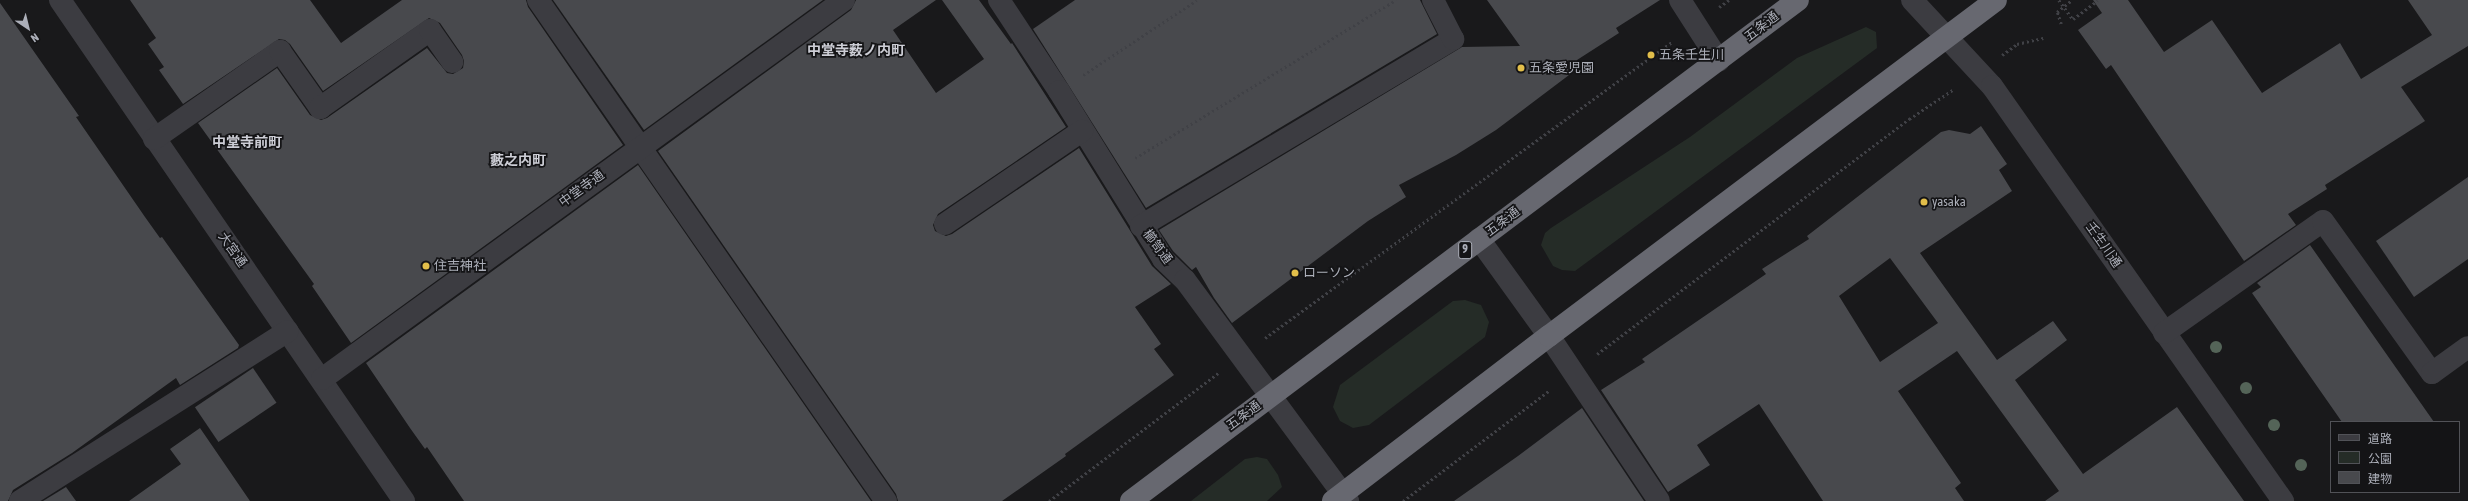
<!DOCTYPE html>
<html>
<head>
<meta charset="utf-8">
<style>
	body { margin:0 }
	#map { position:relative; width:2468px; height:501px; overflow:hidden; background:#19191b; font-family:"Asap Condensed","Noto Sans JP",sans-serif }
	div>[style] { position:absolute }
	.green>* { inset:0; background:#252c27 }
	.building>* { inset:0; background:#48494d; transform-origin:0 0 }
	.path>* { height:2.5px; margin-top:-1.25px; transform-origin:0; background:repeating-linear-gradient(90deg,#404146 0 2px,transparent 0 5px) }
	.minor>* { height:22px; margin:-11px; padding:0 11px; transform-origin:11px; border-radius:11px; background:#3c3c41 }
	.highway>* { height:22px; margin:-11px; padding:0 11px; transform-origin:11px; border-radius:11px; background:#676870 }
	.trees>* { width:12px; height:12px; margin:-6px; border-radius:50%; background:#546458 }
	.dots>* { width:11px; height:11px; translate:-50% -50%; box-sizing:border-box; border:2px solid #141416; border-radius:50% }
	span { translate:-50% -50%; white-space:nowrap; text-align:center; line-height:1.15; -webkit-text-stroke:3.5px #141416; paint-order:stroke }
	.shield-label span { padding:1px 3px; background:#141416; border:1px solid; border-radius:3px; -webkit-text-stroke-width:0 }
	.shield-label { font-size:12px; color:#acafb9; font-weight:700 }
	.street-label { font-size:13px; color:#acafb9 }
	.poi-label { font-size:13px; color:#acafb9 }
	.left { translate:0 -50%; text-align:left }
	.neighbourhood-label { font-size:14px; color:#cdced6; font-weight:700 }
	.legend { position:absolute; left:2330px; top:421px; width:130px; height:72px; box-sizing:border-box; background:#141416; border:1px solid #515257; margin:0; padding:5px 7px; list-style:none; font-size:12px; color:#acafb9 }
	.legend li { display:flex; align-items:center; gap:8px; height:20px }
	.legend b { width:20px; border:1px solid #515257 }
	.north { position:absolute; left:8px; top:8px; width:40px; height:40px; -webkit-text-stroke:3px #141416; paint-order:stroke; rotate:145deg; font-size:11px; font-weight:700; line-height:16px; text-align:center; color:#acafb9 }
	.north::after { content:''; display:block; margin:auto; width:14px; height:18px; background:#acafb9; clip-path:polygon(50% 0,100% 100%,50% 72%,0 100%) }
</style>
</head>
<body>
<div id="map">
	<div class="green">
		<i style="clip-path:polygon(1866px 27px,1876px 32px,1877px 48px,1575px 271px,1562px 270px,1553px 266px,1541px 245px,1545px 233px,1551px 228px,1690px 137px,1797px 58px)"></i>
		<i style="clip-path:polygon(1465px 300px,1481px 305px,1489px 322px,1485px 337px,1369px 425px,1353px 428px,1340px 421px,1333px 407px,1340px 385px,1453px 301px)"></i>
		<i style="clip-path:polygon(1257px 457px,1267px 459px,1278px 475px,1282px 487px,1267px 501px,1191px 501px,1245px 459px)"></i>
	</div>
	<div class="building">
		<i style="clip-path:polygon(130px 0,310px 0,341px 43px,402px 0,526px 0,528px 7px,623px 145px,351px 343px,312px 286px,314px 284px,198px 123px,277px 68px,310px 115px,321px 120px,327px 118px,427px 48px,447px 73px,453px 74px,463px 68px,464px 61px,462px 55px,440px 23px,429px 18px,323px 91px,290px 44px,285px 40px,279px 39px,183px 104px,159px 70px,164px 67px,148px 44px,156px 38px)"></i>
		<i style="clip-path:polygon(553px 0,823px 0,644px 130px)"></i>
		<i style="clip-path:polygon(856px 0,936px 0,893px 30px,936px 93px,984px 59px,942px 0,979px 0,1011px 44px,1012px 43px,1066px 127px,938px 214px,933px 225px,935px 231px,946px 236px,952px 234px,1079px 148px,1152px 266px,1171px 284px,1135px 307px,1161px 344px,1154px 349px,1174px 375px,1065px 454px,1066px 456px,1002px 501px,898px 501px,896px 494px,658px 151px,851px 10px)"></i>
		<i style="clip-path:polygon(1075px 0,1420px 0,1437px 34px,1146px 208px,1033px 29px)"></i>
		<i style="clip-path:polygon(1487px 0,1660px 0,1616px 28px,1619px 33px,1577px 60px,1573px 72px,1496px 130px,1456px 155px,1399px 185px,1406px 197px,1368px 221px,1232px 323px,1214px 298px,1196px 267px,1192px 270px,1173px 251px,1159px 230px,1462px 47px,1520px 46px)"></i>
		<i style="clip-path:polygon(2093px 0,2128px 0,2164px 52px,2212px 20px,2262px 93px,2340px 43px,2361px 79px,2432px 35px,2408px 0,2468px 0,2468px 46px,2401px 87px,2425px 121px,2325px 185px,2327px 189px,2288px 214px,2296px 225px,2244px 261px,2111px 65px,2106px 69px,2078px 30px,2102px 13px)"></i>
		<i style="clip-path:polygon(0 3px,79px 116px,76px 117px,145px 217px,160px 238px,162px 237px,239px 345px,238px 348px,180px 385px,176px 378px,72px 453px,13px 490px,8px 501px,0 501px)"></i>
		<i style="clip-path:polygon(evenodd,1981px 126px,2007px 164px,1999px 170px,2012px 191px,1920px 253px,1997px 360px,2053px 321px,2067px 340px,2015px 380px,2083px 474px,2177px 407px,2244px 501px,2045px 501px,2059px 491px,1957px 351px,1898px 391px,1961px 483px,1955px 488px,1964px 501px,1823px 501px,1759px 404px,1697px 445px,1710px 465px,1668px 492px,1601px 390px,1645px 362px,1642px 359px,1766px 274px,1762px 269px,1809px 239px,1807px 236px,1941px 132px,1949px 130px,1970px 134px,1981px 126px,1890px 258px,1938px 323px,1880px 362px,1839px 296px,1890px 258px)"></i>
		<i style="clip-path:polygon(638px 165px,871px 501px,464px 501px,427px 447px,425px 449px,410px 428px,366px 363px)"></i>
		<i style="clip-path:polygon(2468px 177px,2468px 259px,2414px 297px,2376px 241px)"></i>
		<i style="clip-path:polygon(2310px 245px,2434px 422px,2342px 422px,2252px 293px,2261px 287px,2257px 283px)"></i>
		<i style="left:253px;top:368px;width:42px;height:70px;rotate:56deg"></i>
		<i style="clip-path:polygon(1582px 408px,1644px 501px,1454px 501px,1518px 456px)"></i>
		<i style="clip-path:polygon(200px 428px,250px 501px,129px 501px,181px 464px,170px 449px)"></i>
		<i style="clip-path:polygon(66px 487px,76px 501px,43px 501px)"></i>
	</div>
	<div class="path">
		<i style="left:2059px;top:0;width:24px;rotate:54deg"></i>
		<i style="left:2073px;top:19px;width:31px;rotate:-37deg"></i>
		<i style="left:1719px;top:7px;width:12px;rotate:-35deg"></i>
		<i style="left:2061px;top:24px;width:13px;rotate:-108deg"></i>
		<i style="left:2057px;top:12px;width:19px;rotate:-39deg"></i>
		<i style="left:2002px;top:55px;width:19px;rotate:-36deg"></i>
		<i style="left:2017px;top:44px;width:27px;rotate:-13deg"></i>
		<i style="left:1083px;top:75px;width:136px;rotate:-33.3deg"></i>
		<i style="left:1135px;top:158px;width:305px;rotate:-31.2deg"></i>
		<i style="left:1265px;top:338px;width:503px;rotate:-36.03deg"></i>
		<i style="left:1597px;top:354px;width:391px;rotate:-37deg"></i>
		<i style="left:1909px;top:119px;width:54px;rotate:-33.7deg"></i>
		<i style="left:1049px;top:501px;width:212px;rotate:-37.1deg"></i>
		<i style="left:1403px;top:501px;width:184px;rotate:-37.1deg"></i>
	</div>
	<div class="minor">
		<i style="left:60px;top:0;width:608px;rotate:55.53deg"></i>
		<i style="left:538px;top:0;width:610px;rotate:55.22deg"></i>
		<i style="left:999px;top:0;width:109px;rotate:56.6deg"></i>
		<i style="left:1059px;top:91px;width:198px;rotate:58.2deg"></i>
		<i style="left:1163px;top:259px;width:30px;rotate:44deg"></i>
		<i style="left:1185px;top:280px;width:275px;rotate:53.6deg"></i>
		<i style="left:1680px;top:0;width:72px;rotate:57.4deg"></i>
		<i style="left:1912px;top:0;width:117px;rotate:47.1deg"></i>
		<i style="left:1992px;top:86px;width:507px;rotate:54.96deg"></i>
		<i style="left:154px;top:139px;width:154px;rotate:-34.9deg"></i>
		<i style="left:280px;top:51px;width:70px;rotate:54.9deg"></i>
		<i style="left:320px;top:108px;width:135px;rotate:-35.3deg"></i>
		<i style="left:430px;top:30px;width:39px;rotate:55deg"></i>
		<i style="left:945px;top:224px;width:166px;rotate:-34.2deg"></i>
		<i style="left:1141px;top:226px;width:364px;rotate:-30.9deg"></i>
		<i style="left:1453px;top:39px;width:44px;rotate:-117.1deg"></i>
		<i style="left:1479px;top:239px;width:120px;rotate:54.2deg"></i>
		<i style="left:1549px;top:336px;width:198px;rotate:56.3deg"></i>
		<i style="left:2164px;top:333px;width:194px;rotate:-35.2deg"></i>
		<i style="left:2323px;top:221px;width:187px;rotate:54.4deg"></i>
		<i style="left:2432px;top:373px;width:44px;rotate:-35.8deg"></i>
		<i style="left:322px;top:379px;width:645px;rotate:-35.98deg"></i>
		<i style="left:20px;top:501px;width:317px;rotate:-32.4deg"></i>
	</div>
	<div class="highway">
		<i style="left:1131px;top:501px;width:834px;rotate:-36.91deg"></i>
		<i style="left:1333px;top:501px;width:272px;rotate:-37.4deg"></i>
		<i style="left:1549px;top:336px;width:559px;rotate:-36.93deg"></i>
	</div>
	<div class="trees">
		<i style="left:2216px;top:347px"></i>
		<i style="left:2246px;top:388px"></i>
		<i style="left:2274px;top:425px"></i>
		<i style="left:2301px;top:465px"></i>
	</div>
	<div class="dots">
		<i style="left:1651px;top:55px;background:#e2be4a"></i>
		<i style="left:1521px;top:68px;background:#e2be4a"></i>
		<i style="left:1924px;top:202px;background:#e2be4a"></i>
		<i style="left:426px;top:266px;background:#e2be4a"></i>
		<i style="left:1295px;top:273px;background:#e2be4a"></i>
	</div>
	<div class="shield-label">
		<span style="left:1465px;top:250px">9</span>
	</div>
	<div class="street-label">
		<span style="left:1762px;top:27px;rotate:-38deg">五条通</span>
		<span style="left:582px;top:189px;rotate:-36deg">中堂寺通</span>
		<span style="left:1503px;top:222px;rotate:-37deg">五条通</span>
		<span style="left:2103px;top:245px;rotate:55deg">壬生川通</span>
		<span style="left:1157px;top:247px;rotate:53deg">櫛笥通</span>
		<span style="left:232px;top:250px;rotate:55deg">大宮通</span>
		<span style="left:1244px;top:416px;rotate:-37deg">五条通</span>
	</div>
	<div class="poi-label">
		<span class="left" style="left:1659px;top:55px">五条壬生川</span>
		<span class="left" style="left:1529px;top:68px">五条愛児園</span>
		<span class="left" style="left:1932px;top:202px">yasaka</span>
		<span class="left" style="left:434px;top:266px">住吉神社</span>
		<span class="left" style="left:1303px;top:273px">ローソン</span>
	</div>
	<div class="neighbourhood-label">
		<span style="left:856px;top:50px">中堂寺薮ノ内町</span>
		<span style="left:247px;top:142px">中堂寺前町</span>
		<span style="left:518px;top:160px">藪之内町</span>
	</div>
	<ul class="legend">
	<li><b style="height:5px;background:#3c3c41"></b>道路</li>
	<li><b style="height:11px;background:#252c27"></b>公園</li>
	<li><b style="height:11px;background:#48494d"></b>建物</li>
	</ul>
	<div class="north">N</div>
</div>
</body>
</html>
